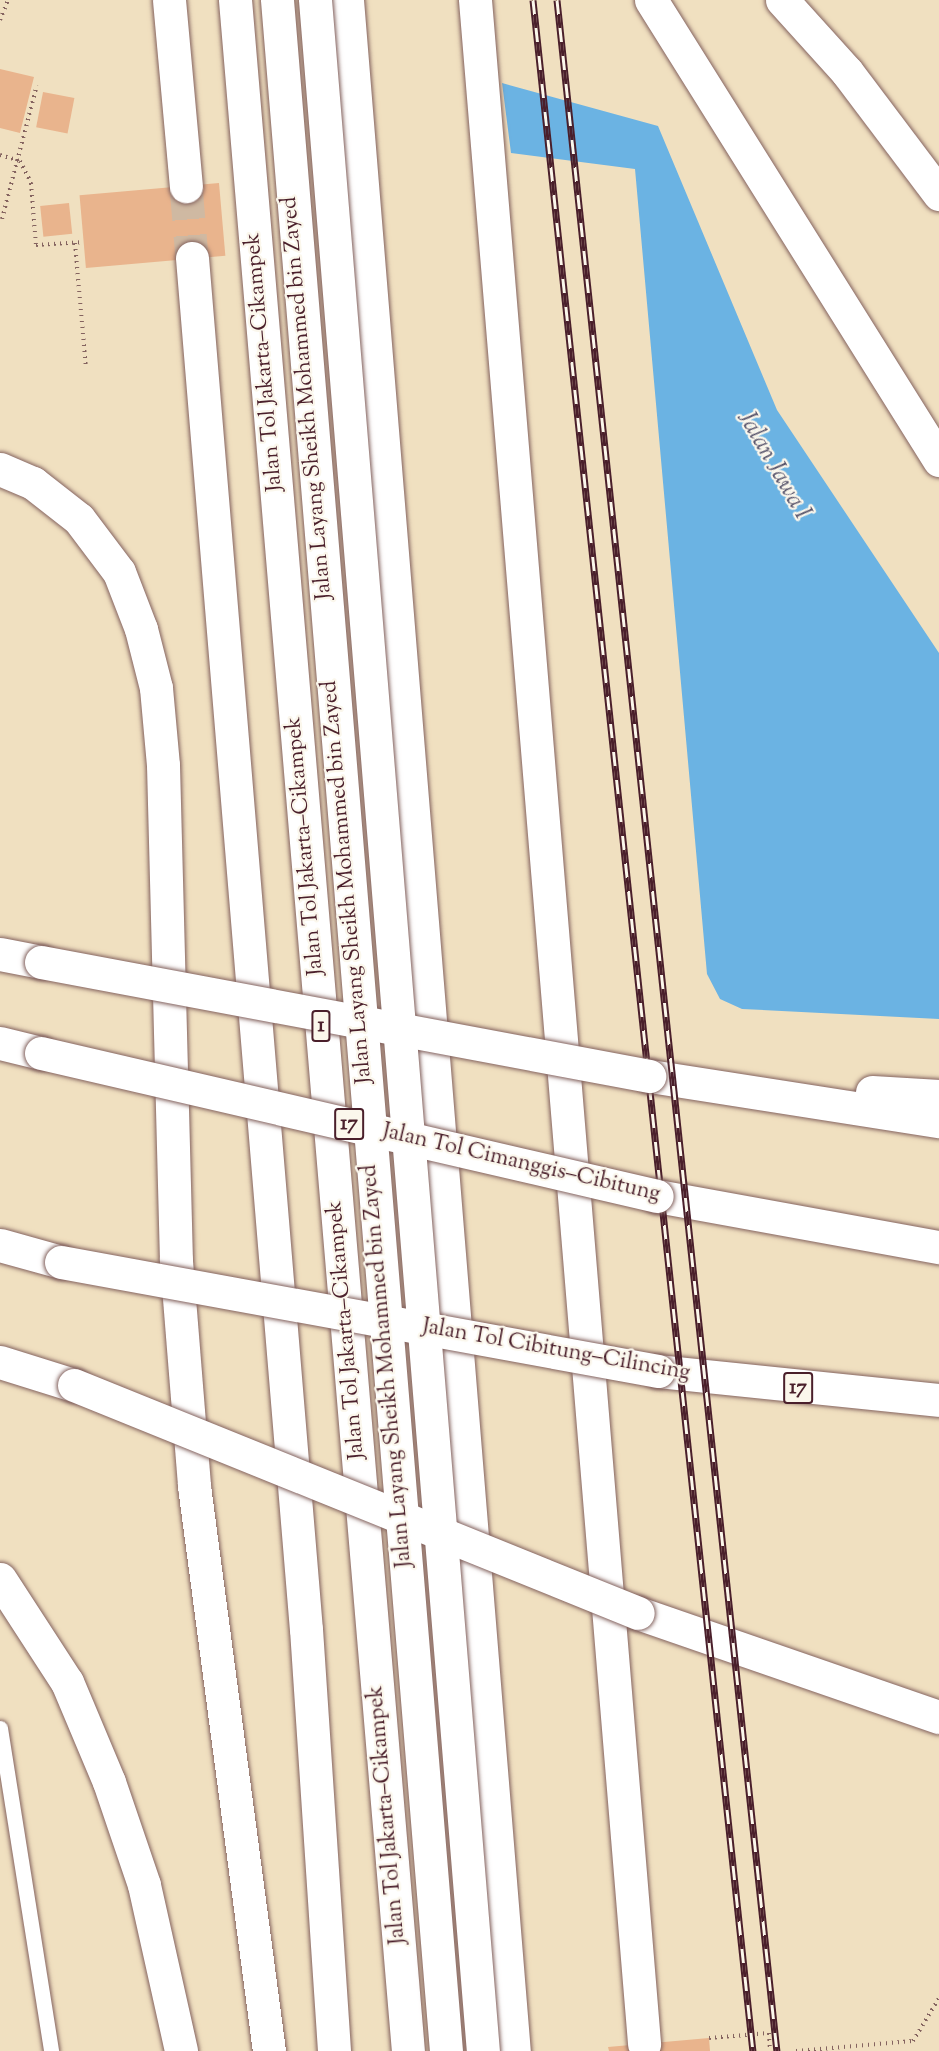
<!DOCTYPE html>
<html>
<head>
<meta charset="utf-8">
<style>
	body { margin:0 }
	#map { position:relative; width:939px; height:2051px; overflow:hidden; background:#f0e0c0; font-family:"Sorts Mill Goudy",serif }
	div>[style] { position:absolute }
	.water>* { inset:0; background:#6bb3e3 }
	.building>* { inset:0; background:#e9b48d; transform-origin:0 0 }
	.highway-tunnel>* { height:33px; margin-top:-16.5px; transform-origin:0; background:repeating-linear-gradient(90deg,#cfb9a2 0 33px,transparent 0 49px) }
	.path>* { height:4px; margin-top:-2px; transform-origin:0; background:repeating-linear-gradient(90deg,#84635f 0 1.5px,transparent 0 6px) }
	.roads { filter:drop-shadow(0 0 2px #84635f) drop-shadow(0 0 2px #84635f) }
	.lane>* { height:15px; margin:-7.5px; padding:0 7.5px; transform-origin:7.5px; border-radius:7.5px; background:#fff }
	.highway>* { height:33px; margin:-16.5px; padding:0 16.5px; transform-origin:16.5px; border-radius:16.5px; background:#fff }
	.rail>* { height:7px; margin-top:-3.5px; transform-origin:0; background:repeating-linear-gradient(90deg,#fbf7ec 0 14px,#4a1f2b 0 28px); box-sizing:border-box; border-block:2px solid #4a1f2b }
	.bridges { filter:drop-shadow(0 0 2px #84635f) drop-shadow(0 0 2px #84635f) }
	.highway-bridge>* { height:33px; margin:-16.5px; padding:0 16.5px; transform-origin:16.5px; border-radius:16.5px; background:#fff }
	span { translate:-50% -50%; white-space:nowrap; text-align:center; line-height:1.15; -webkit-text-stroke:4.5px #fbf7ec; paint-order:stroke }
	.shield-label span { padding:2px 4px; background:#fbf7ec; border:2px solid; border-radius:4px; -webkit-text-stroke-width:0 }
	.shield-label { font-size:21px; color:#4a1f2b; font-weight:700 }
	.street-label { font-size:22px; color:#4a1f2b }
	.water-label { font-size:24px; color:#56536b; font-style:italic }
</style>
</head>
<body>
<div id="map">
	<div class="water">
		<i style="clip-path:polygon(502px 83px,658px 126px,777px 410px,939px 653px,939px 1019px,742px 1009px,720px 999px,707px 974px,635px 169px,511px 153px)"></i>
	</div>
	<div class="building">
		<i style="clip-path:polygon(0 69px,34px 77px,20px 133px,0 128px)"></i>
		<i style="left:43px;top:92px;width:32px;height:36px;rotate:11deg"></i>
		<i style="left:219px;top:183px;width:73px;height:140px;rotate:85deg"></i>
		<i style="left:69px;top:203px;width:31px;height:29px;rotate:84deg"></i>
		<i style="clip-path:polygon(709px 2038px,710px 2051px,609px 2051px,608px 2047px)"></i>
	</div>
	<div class="highway-tunnel">
		<i style="left:186px;top:186px;width:72px;rotate:85.2deg"></i>
	</div>
	<div class="path">
		<i style="left:0;top:20px;width:22px;rotate:-68deg"></i>
		<i style="left:0;top:155px;width:21px;rotate:17deg"></i>
		<i style="left:20px;top:161px;width:25px;rotate:63deg"></i>
		<i style="left:31px;top:183px;width:62px;rotate:85.4deg"></i>
		<i style="left:36px;top:245px;width:48px;rotate:-3.6deg"></i>
		<i style="left:2px;top:219px;width:138px;rotate:-75.4deg"></i>
		<i style="left:75px;top:243px;width:125px;rotate:85deg"></i>
		<i style="left:709px;top:2038px;width:60px;rotate:-4.8deg"></i>
		<i style="left:769px;top:2033px;width:18px;rotate:87deg"></i>
		<i style="left:796px;top:2051px;width:117px;rotate:-4.9deg"></i>
		<i style="left:913px;top:2041px;width:50px;rotate:-58.8deg"></i>
	</div>
	<div class="roads">
		<div class="lane">
			<i style="left:0;top:1728px;width:327px;rotate:81deg"></i>
		</div>
		<div class="highway">
			<i style="left:169px;top:0;width:187px;rotate:84.8deg"></i>
			<i style="left:235px;top:0;width:2058px;rotate:85.18deg"></i>
			<i style="left:347px;top:0;width:2058px;rotate:85.35deg"></i>
			<i style="left:475px;top:0;width:2051px;rotate:85.27deg"></i>
			<i style="left:651px;top:0;width:543px;rotate:57.95deg"></i>
			<i style="left:782px;top:0;width:97px;rotate:47.9deg"></i>
			<i style="left:847px;top:72px;width:153px;rotate:53deg"></i>
			<i style="left:192px;top:258px;width:1376px;rotate:85.25deg"></i>
			<i style="left:306px;top:1629px;width:423px;rotate:86.2deg"></i>
			<i style="left:0;top:469px;width:36px;rotate:23deg"></i>
			<i style="left:33px;top:483px;width:58px;rotate:38deg"></i>
			<i style="left:79px;top:519px;width:66px;rotate:53deg"></i>
			<i style="left:119px;top:572px;width:61px;rotate:68.9deg"></i>
			<i style="left:141px;top:629px;width:61px;rotate:75.7deg"></i>
			<i style="left:156px;top:688px;width:77px;rotate:84.8deg"></i>
			<i style="left:163px;top:765px;width:496px;rotate:88.5deg"></i>
			<i style="left:176px;top:1261px;width:226px;rotate:85.4deg"></i>
			<i style="left:194px;top:1486px;width:570px;rotate:82.44deg"></i>
			<i style="left:0;top:954px;width:42px;rotate:11deg"></i>
			<i style="left:0;top:1043px;width:42px;rotate:13.7deg"></i>
			<i style="left:650px;top:1076px;width:292px;rotate:8.9deg"></i>
			<i style="left:872px;top:1092px;width:67px;rotate:3.4deg"></i>
			<i style="left:657px;top:1196px;width:287px;rotate:10.3deg"></i>
			<i style="left:0;top:1245px;width:63px;rotate:15.6deg"></i>
			<i style="left:0;top:1362px;width:77px;rotate:17.3deg"></i>
			<i style="left:658px;top:1371px;width:282px;rotate:5.9deg"></i>
			<i style="left:0;top:1579px;width:123px;rotate:57deg"></i>
			<i style="left:67px;top:1682px;width:108px;rotate:67.2deg"></i>
			<i style="left:109px;top:1782px;width:109px;rotate:71.2deg"></i>
			<i style="left:144px;top:1885px;width:170px;rotate:77.4deg"></i>
			<i style="left:638px;top:1613px;width:318px;rotate:19.1deg"></i>
		</div>
	</div>
	<div class="rail">
		<i style="left:533px;top:0;width:2063px;rotate:83.88deg"></i>
		<i style="left:557px;top:0;width:2063px;rotate:83.88deg"></i>
	</div>
	<div class="bridges">
		<div class="highway-bridge">
			<i style="left:277px;top:0;width:2058px;rotate:85.29deg"></i>
			<i style="left:315px;top:0;width:2058px;rotate:85.32deg"></i>
			<i style="left:41px;top:962px;width:619px;rotate:10.62deg"></i>
			<i style="left:41px;top:1053px;width:632px;rotate:13.07deg"></i>
			<i style="left:61px;top:1262px;width:607px;rotate:10.35deg"></i>
			<i style="left:74px;top:1385px;width:608px;rotate:22.01deg"></i>
		</div>
	</div>
	<div class="shield-label">
		<span style="left:321px;top:1026px">1</span>
		<span style="left:349px;top:1124px">17</span>
		<span style="left:798px;top:1388px">17</span>
	</div>
	<div class="street-label">
		<span style="left:265px;top:362px;rotate:-95deg">Jalan Tol Jakarta–Cikampek</span>
		<span style="left:308px;top:398px;rotate:-95deg">Jalan Layang Sheikh Mohammed bin Zayed</span>
		<span style="left:306px;top:846px;rotate:-95deg">Jalan Tol Jakarta–Cikampek</span>
		<span style="left:348px;top:882px;rotate:-95deg">Jalan Layang Sheikh Mohammed bin Zayed</span>
		<span style="left:521px;top:1164px;rotate:13deg">Jalan Tol Cimanggis–Cibitung</span>
		<span style="left:347px;top:1330px;rotate:-95deg">Jalan Tol Jakarta–Cikampek</span>
		<span style="left:556px;top:1351px;rotate:10deg">Jalan Tol Cibitung–Cilincing</span>
		<span style="left:388px;top:1366px;rotate:-95deg">Jalan Layang Sheikh Mohammed bin Zayed</span>
		<span style="left:388px;top:1815px;rotate:-95deg">Jalan Tol Jakarta–Cikampek</span>
	</div>
	<div class="water-label">
		<span style="left:773px;top:466px;rotate:60deg">Jalan Jawa I</span>
	</div>
</div>
</body>
</html>
